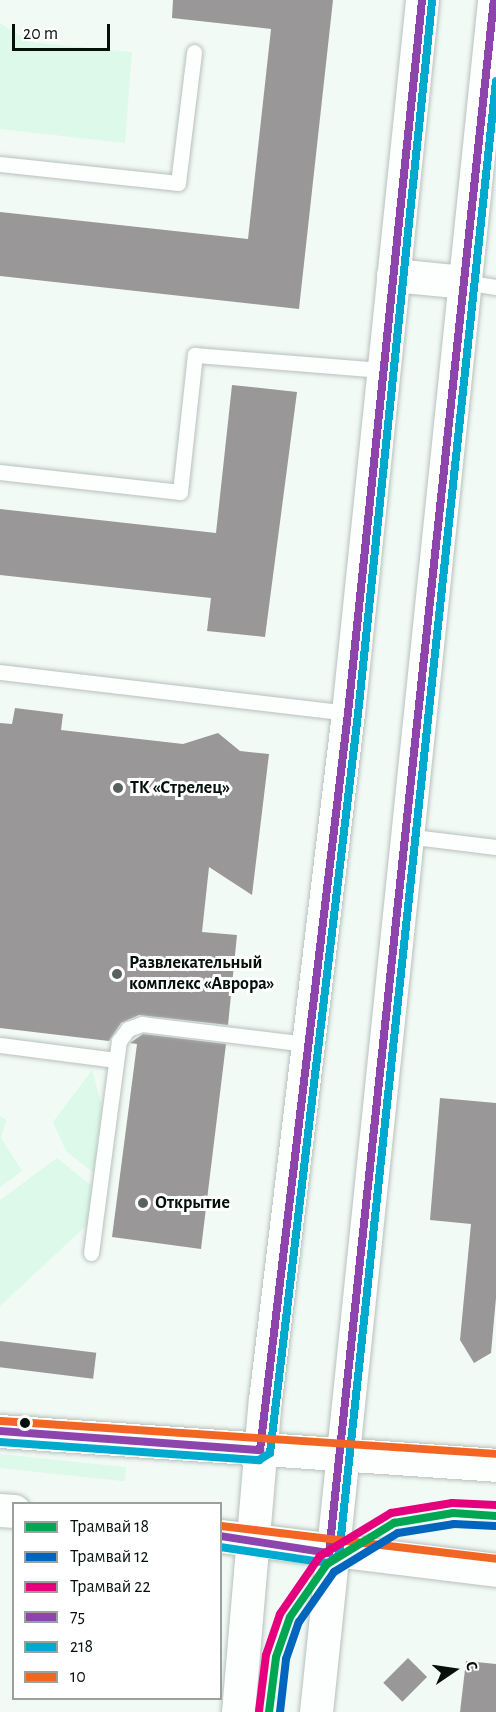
<!DOCTYPE html>
<html>
<head>
<meta charset="utf-8">
<style>
	body { margin:0 }
	#map { position:relative; width:496px; height:1712px; overflow:hidden; background:#f2faf6; font-family:"Alegreya Sans",sans-serif }
	div>[style] { position:absolute }
	.green>* { inset:0; background:#dcf9ea; transform-origin:0 0 }
	.building>* { inset:0; background:#999798; transform-origin:0 0 }
	.roads { filter:drop-shadow(0 0 2px #b7c1bc) drop-shadow(0 0 2px #b7c1bc) }
	.service>* { height:15px; margin:-7.5px; padding:0 7.5px; transform-origin:7.5px; border-radius:7.5px; background:#fdfefe }
	.secondary>* { height:33px; margin:-16.5px; padding:0 16.5px; transform-origin:16.5px; border-radius:16.5px; background:#fdfefe }
	.bus-1>* { height:8px; margin:-4px; padding:0 4px; transform-origin:4px; border-radius:4px; background:#8e44ad }
	.bus-2>* { height:8px; margin:-4px; padding:0 4px; transform-origin:4px; border-radius:4px; background:#00a9ce }
	.bus-3>* { height:8px; margin:-4px; padding:0 4px; transform-origin:4px; border-radius:4px; background:#f26522 }
	.tram-1>* { height:8px; margin:-4px; padding:0 4px; transform-origin:4px; border-radius:4px; background:#00a651 }
	.tram-2>* { height:8px; margin:-4px; padding:0 4px; transform-origin:4px; border-radius:4px; background:#0065bd }
	.tram-3>* { height:8px; margin:-4px; padding:0 4px; transform-origin:4px; border-radius:4px; background:#e5007d }
	.dots>* { width:16px; height:16px; translate:-50% -50%; box-sizing:border-box; border:3px solid #fff; border-radius:50% }
	span { translate:-50% -50%; white-space:nowrap; text-align:center; line-height:1.15; -webkit-text-stroke:6px #fff; paint-order:stroke }
	.poi-label { font-size:18px; color:#04100a; font-weight:700 }
	.left { translate:0 -50%; text-align:left }
	.legend { position:absolute; left:12px; top:1502px; width:210px; height:198px; box-sizing:border-box; background:#fff; border:2px solid #9b9f9d; margin:0; padding:8px 10px; list-style:none; font-size:18px; color:#04100a }
	.legend li { display:flex; align-items:center; gap:12px; height:30px }
	.legend b { width:30px; border:2px solid #9b9f9d }
	.north { position:absolute; left:424px; top:1640px; width:60px; height:60px; -webkit-text-stroke:4px #fff; paint-order:stroke; rotate:77deg; font-size:16px; font-weight:700; line-height:24px; text-align:center; color:#04100a }
	.north::after { content:''; display:block; margin:auto; width:21px; height:27px; background:#04100a; clip-path:polygon(50% 0,100% 100%,50% 72%,0 100%) }
	.scale { position:absolute; left:12px; top:24px; width:98px; height:27px; box-sizing:border-box; border:3px solid #04100a; border-top:0; padding-left:8px; font-size:18px; line-height:21px; white-space:nowrap; color:#04100a; -webkit-text-stroke:4px #fff; paint-order:stroke }
</style>
</head>
<body>
<div id="map">
	<div class="green">
		<i style="clip-path:polygon(0 23px,29px 42px,132px 52px,125px 143px,0 129px)"></i>
		<i style="clip-path:polygon(92px 1070px,102px 1107px,94px 1173px,66px 1151px,53px 1122px)"></i>
		<i style="clip-path:polygon(0 1116px,6px 1120px,1px 1138px,22px 1171px,0 1187px)"></i>
		<i style="clip-path:polygon(57px 1158px,92px 1186px,88px 1224px,0 1306px,0 1200px)"></i>
		<i style="left:0;top:1454px;width:127px;height:14px;rotate:6deg"></i>
	</div>
	<div class="building">
		<i style="clip-path:polygon(173px 0,333px 0,299px 309px,0 276px,0 212px,248px 239px,271px 29px,172px 18px)"></i>
		<i style="clip-path:polygon(232px 385px,297px 392px,265px 637px,207px 631px,211px 598px,0 575px,0 509px,216px 533px)"></i>
		<i style="clip-path:polygon(15px 708px,63px 714px,61px 730px,183px 744px,218px 733px,240px 751px,269px 754px,252px 895px,209px 867px,202px 932px,237px 935px,228px 1025px,139px 1015px,121px 1023px,109px 1041px,0 1028px,0 723px,12px 724px)"></i>
		<i style="clip-path:polygon(143px 1034px,226px 1044px,201px 1249px,112px 1237px,137px 1044px,130px 1043px)"></i>
		<i style="clip-path:polygon(440px 1098px,496px 1103px,496px 1298px,491px 1353px,474px 1363px,460px 1340px,471px 1224px,430px 1220px)"></i>
		<i style="left:0;top:1341px;width:97px;height:26px;rotate:7deg"></i>
		<i style="left:408px;top:1658px;width:27px;height:35px;rotate:45deg"></i>
		<i style="clip-path:polygon(466px 1661px,496px 1664px,496px 1712px,460px 1712px)"></i>
	</div>
	<div class="roads">
		<div class="service">
			<i style="left:0;top:164px;width:179px;rotate:6.1deg"></i>
			<i style="left:178px;top:183px;width:132px;rotate:-83deg"></i>
			<i style="left:464px;top:282px;width:32px;rotate:9deg"></i>
			<i style="left:0;top:472px;width:181px;rotate:6.3deg"></i>
			<i style="left:180px;top:492px;width:138px;rotate:-83.8deg"></i>
			<i style="left:195px;top:355px;width:189px;rotate:4.6deg"></i>
			<i style="left:0;top:672px;width:350px;rotate:6.7deg"></i>
			<i style="left:406px;top:836px;width:91px;rotate:7deg"></i>
			<i style="left:0;top:1045px;width:117px;rotate:7.4deg"></i>
			<i style="left:91px;top:1253px;width:214px;rotate:-82.5deg"></i>
			<i style="left:119px;top:1041px;width:15px;rotate:-53deg"></i>
			<i style="left:128px;top:1029px;width:15px;rotate:-20deg"></i>
			<i style="left:142px;top:1024px;width:167px;rotate:6.9deg"></i>
		</div>
		<div class="secondary">
			<i style="left:393px;top:275px;width:71px;rotate:5.6deg"></i>
			<i style="left:0;top:1431px;width:497px;rotate:3.9deg"></i>
			<i style="left:0;top:1510px;width:14px;rotate:4deg"></i>
			<i style="left:220px;top:1536px;width:278px;rotate:7deg"></i>
			<i style="left:238px;top:1712px;width:313px;rotate:-85.1deg"></i>
			<i style="left:265px;top:1400px;width:692px;rotate:-83.11deg"></i>
			<i style="left:348px;top:713px;width:717px;rotate:-84.07deg"></i>
			<i style="left:316px;top:1712px;width:1721px;rotate:-84.06deg"></i>
		</div>
	</div>
	<div class="bus-1">
		<i style="left:0;top:1431px;width:261px;rotate:4.2deg"></i>
		<i style="left:260px;top:1450px;width:742px;rotate:-83.19deg"></i>
		<i style="left:348px;top:713px;width:717px;rotate:-84.07deg"></i>
		<i style="left:220px;top:1536px;width:110px;rotate:8.9deg"></i>
		<i style="left:329px;top:1553px;width:1562px;rotate:-83.94deg"></i>
	</div>
	<div class="bus-2">
		<i style="left:0;top:1442px;width:260px;rotate:4deg"></i>
		<i style="left:259px;top:1460px;width:13px;rotate:-32deg"></i>
		<i style="left:270px;top:1453px;width:744px;rotate:-83.21deg"></i>
		<i style="left:358px;top:714px;width:717px;rotate:-84.07deg"></i>
		<i style="left:220px;top:1547px;width:109px;rotate:8.4deg"></i>
		<i style="left:328px;top:1563px;width:14px;rotate:-36deg"></i>
		<i style="left:339px;top:1555px;width:1482px;rotate:-83.92deg"></i>
	</div>
	<div class="bus-3">
		<i style="left:1px;top:1421px;width:496px;rotate:3.8deg"></i>
		<i style="left:221px;top:1526px;width:277px;rotate:6.8deg"></i>
	</div>
	<div class="tram-1">
		<i style="left:269px;top:1712px;width:55px;rotate:-82.7deg"></i>
		<i style="left:276px;top:1657px;width:42px;rotate:-70.7deg"></i>
		<i style="left:290px;top:1617px;width:65px;rotate:-55.1deg"></i>
		<i style="left:327px;top:1564px;width:79px;rotate:-31.5deg"></i>
		<i style="left:394px;top:1523px;width:60px;rotate:-9.6deg"></i>
		<i style="left:453px;top:1513px;width:43px;rotate:4deg"></i>
	</div>
	<div class="tram-2">
		<i style="left:280px;top:1712px;width:53px;rotate:-83.5deg"></i>
		<i style="left:286px;top:1659px;width:39px;rotate:-71deg"></i>
		<i style="left:299px;top:1622px;width:61px;rotate:-55deg"></i>
		<i style="left:334px;top:1572px;width:75px;rotate:-31.4deg"></i>
		<i style="left:398px;top:1533px;width:57px;rotate:-9.1deg"></i>
		<i style="left:454px;top:1524px;width:41px;rotate:2.8deg"></i>
	</div>
	<div class="tram-3">
		<i style="left:259px;top:1711px;width:56px;rotate:-82.9deg"></i>
		<i style="left:266px;top:1655px;width:43px;rotate:-71.1deg"></i>
		<i style="left:280px;top:1614px;width:70px;rotate:-55.4deg"></i>
		<i style="left:320px;top:1556px;width:83px;rotate:-31.2deg"></i>
		<i style="left:391px;top:1513px;width:62px;rotate:-9.3deg"></i>
		<i style="left:452px;top:1503px;width:44px;rotate:2.6deg"></i>
	</div>
	<div class="dots">
		<i style="left:118px;top:788px;background:#57625d"></i>
		<i style="left:117px;top:974px;background:#57625d"></i>
		<i style="left:143px;top:1203px;background:#57625d"></i>
		<i style="left:25px;top:1423px;background:#04100a"></i>
	</div>
	<div class="poi-label">
		<span class="left" style="left:130px;top:788px">ТК «Стрелец»</span>
		<span class="left" style="left:129px;top:974px">Развлекательный<br>комплекс «Аврора»</span>
		<span class="left" style="left:155px;top:1203px">Открытие</span>
	</div>
	<ul class="legend">
	<li><b style="height:8px;background:#00a651"></b>Трамвай 18</li>
	<li><b style="height:8px;background:#0065bd"></b>Трамвай 12</li>
	<li><b style="height:8px;background:#e5007d"></b>Трамвай 22</li>
	<li><b style="height:8px;background:#8e44ad"></b>75</li>
	<li><b style="height:8px;background:#00a9ce"></b>218</li>
	<li><b style="height:8px;background:#f26522"></b>10</li>
	</ul>
	<div class="north">С</div>
	<div class="scale">20 m</div>
</div>
</body>
</html>
